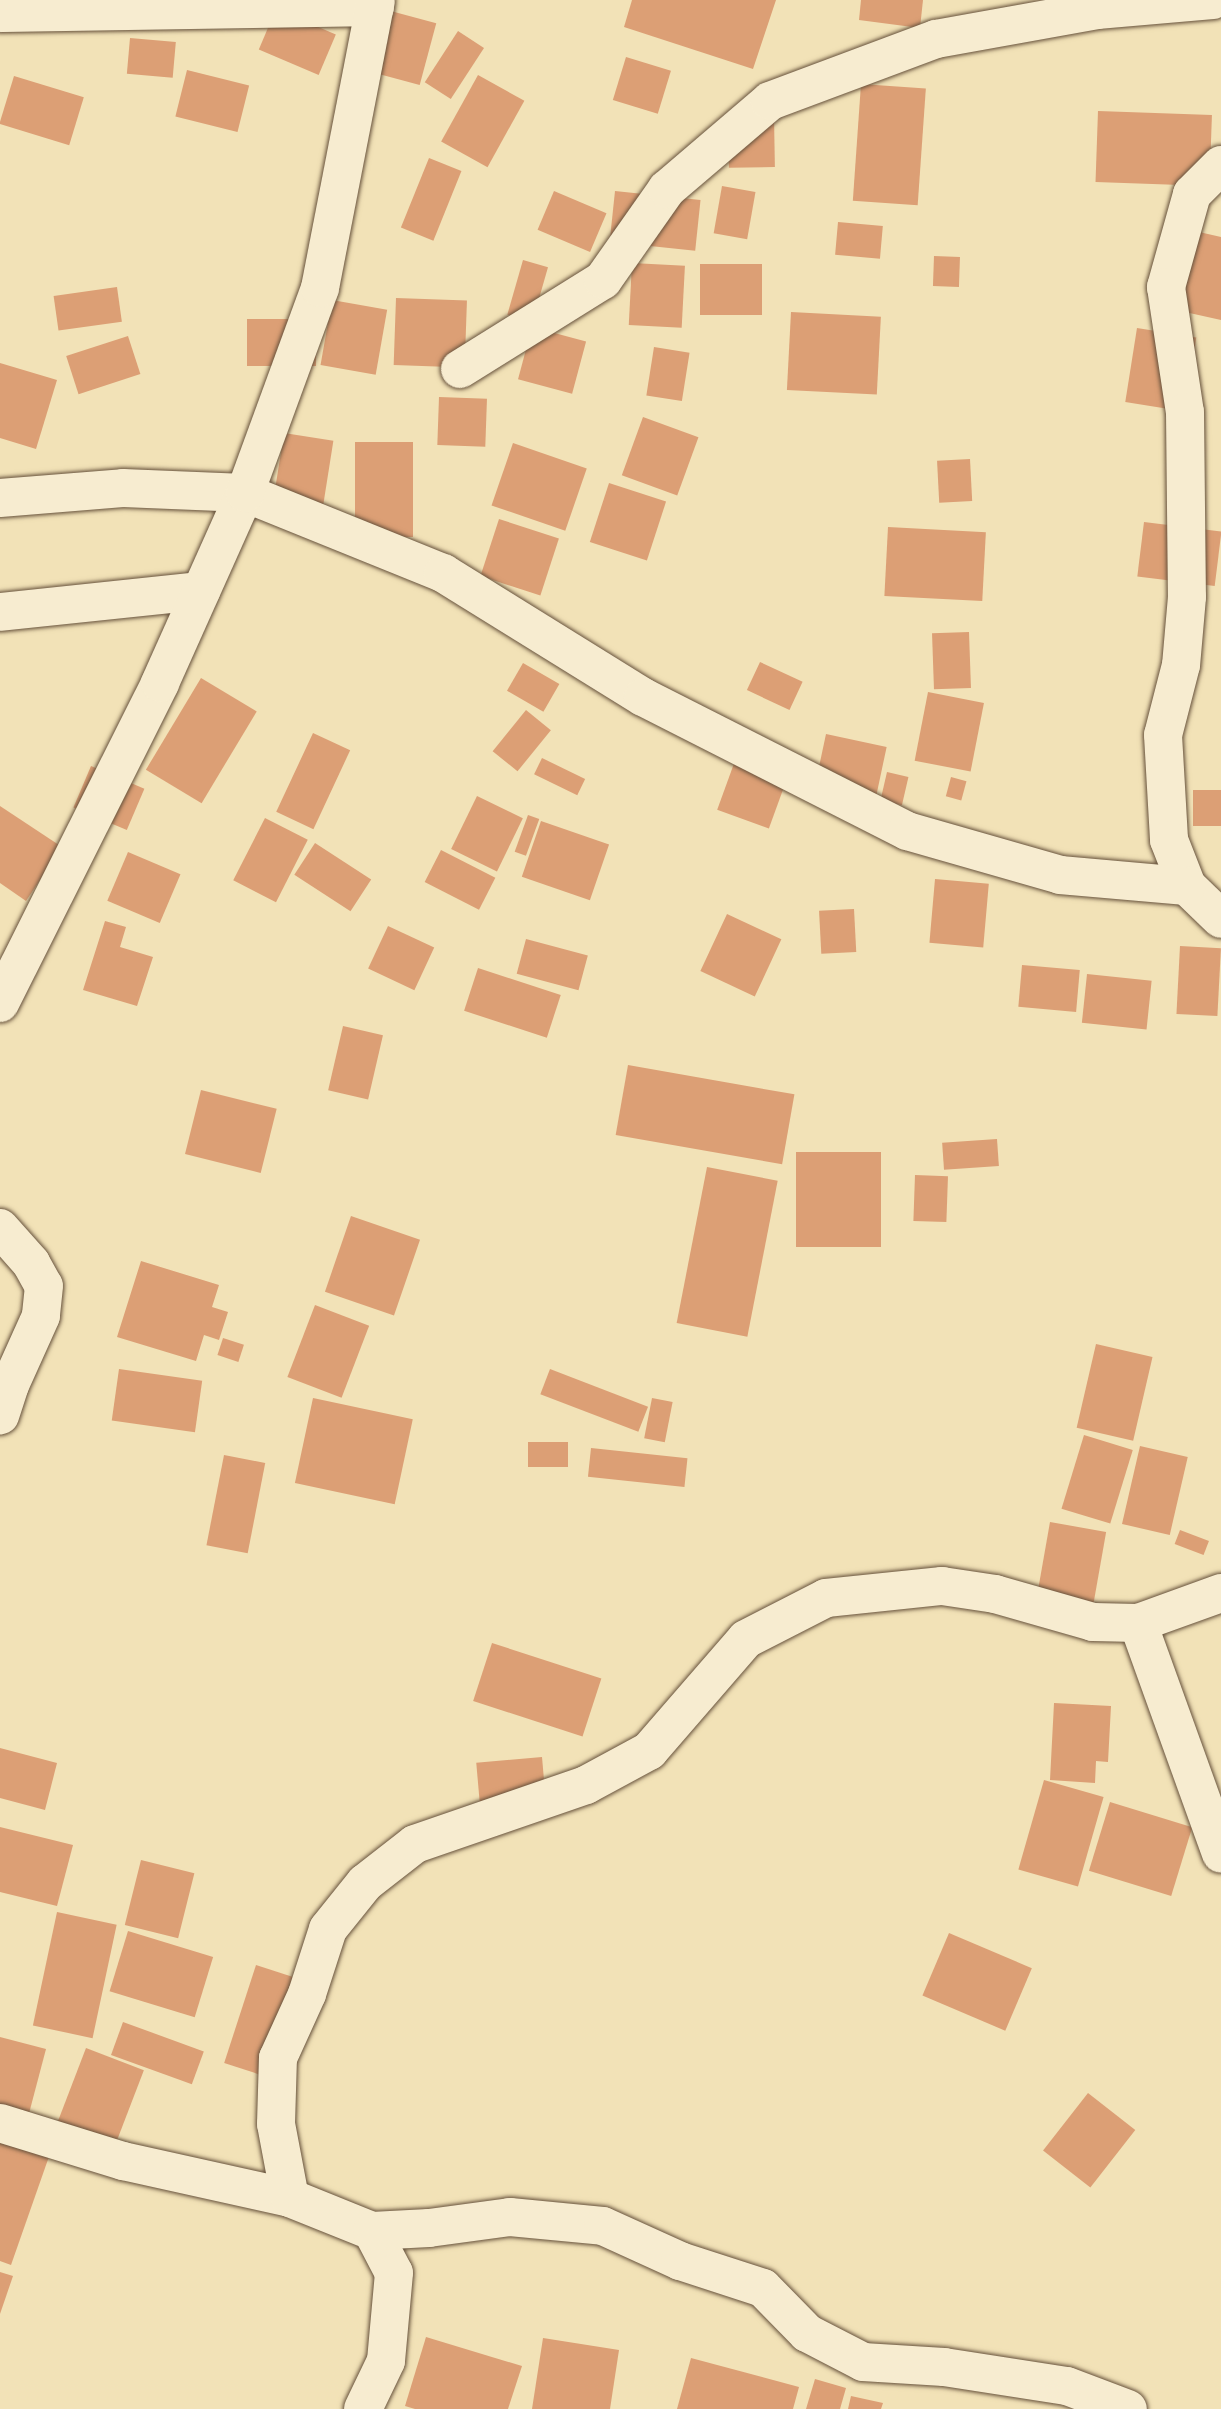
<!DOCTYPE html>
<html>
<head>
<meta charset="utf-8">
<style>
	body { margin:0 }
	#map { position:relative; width:1221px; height:2409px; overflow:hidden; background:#f2e2b7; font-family:"IM FELL Great Primer",serif }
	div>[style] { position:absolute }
	.building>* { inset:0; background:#dc9f75; transform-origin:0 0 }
	.roads { filter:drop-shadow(0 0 2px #66513b) drop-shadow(0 0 2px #66513b) }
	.minor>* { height:38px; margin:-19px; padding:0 19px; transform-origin:19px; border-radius:19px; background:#f7ecd0 }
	span { translate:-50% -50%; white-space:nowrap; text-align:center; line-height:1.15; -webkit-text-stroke:5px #f7ecd0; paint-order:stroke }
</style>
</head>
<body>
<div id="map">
	<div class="building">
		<i style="clip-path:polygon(632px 0,776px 0,753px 69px,624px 27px)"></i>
		<i style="clip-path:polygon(861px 0,923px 0,920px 28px,859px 20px)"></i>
		<i style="left:276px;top:9px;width:65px;height:44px;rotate:23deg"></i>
		<i style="left:387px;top:10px;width:51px;height:64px;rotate:15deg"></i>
		<i style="left:458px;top:31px;width:31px;height:61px;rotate:33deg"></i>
		<i style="left:130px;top:38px;width:46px;height:36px;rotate:5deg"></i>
		<i style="left:626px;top:57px;width:47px;height:45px;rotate:17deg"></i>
		<i style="left:187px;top:70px;width:64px;height:48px;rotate:14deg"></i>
		<i style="left:478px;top:75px;width:53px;height:76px;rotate:29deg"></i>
		<i style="left:14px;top:76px;width:73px;height:50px;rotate:17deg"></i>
		<i style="left:861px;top:84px;width:65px;height:117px;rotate:4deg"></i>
		<i style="left:1098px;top:111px;width:114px;height:71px;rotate:2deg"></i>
		<i style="left:774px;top:116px;width:51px;height:46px;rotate:89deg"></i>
		<i style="left:429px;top:158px;width:35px;height:75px;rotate:22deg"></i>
		<i style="left:722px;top:186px;width:34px;height:48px;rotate:10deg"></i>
		<i style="left:554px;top:191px;width:57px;height:42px;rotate:23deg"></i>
		<i style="left:615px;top:191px;width:86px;height:51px;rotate:6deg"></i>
		<i style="left:838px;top:222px;width:45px;height:33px;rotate:5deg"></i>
		<i style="clip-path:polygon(1186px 229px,1221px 237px,1221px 320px,1167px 308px)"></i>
		<i style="left:934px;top:256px;width:26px;height:30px;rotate:2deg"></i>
		<i style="left:523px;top:260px;width:26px;height:57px;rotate:16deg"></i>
		<i style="left:632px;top:263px;width:53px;height:62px;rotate:3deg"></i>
		<i style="left:700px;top:264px;width:62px;height:51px"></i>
		<i style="left:117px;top:287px;width:35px;height:64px;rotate:82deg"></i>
		<i style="left:396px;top:298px;width:71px;height:67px;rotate:2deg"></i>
		<i style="left:332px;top:300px;width:56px;height:66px;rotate:10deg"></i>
		<i style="left:791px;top:312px;width:90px;height:78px;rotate:3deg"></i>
		<i style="left:247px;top:319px;width:69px;height:47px"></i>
		<i style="left:532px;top:327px;width:56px;height:54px;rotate:15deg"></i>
		<i style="left:1137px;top:328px;width:60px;height:75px;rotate:9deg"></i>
		<i style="left:128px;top:336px;width:40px;height:65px;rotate:72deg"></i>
		<i style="left:654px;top:347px;width:36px;height:49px;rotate:9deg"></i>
		<i style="clip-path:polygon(0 363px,57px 380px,36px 449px,0 438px)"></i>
		<i style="left:439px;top:397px;width:48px;height:48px;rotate:2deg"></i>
		<i style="left:643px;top:417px;width:59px;height:62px;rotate:20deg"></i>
		<i style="left:284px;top:433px;width:50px;height:65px;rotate:9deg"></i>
		<i style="left:355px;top:442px;width:58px;height:95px"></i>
		<i style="left:513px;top:443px;width:78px;height:66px;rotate:19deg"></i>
		<i style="left:970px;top:459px;width:42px;height:33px;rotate:87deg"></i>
		<i style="left:609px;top:483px;width:60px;height:62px;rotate:18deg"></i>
		<i style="left:499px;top:519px;width:63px;height:60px;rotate:18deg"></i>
		<i style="left:1144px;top:522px;width:78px;height:55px;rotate:7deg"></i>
		<i style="left:888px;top:527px;width:98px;height:69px;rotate:3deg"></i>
		<i style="left:969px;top:632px;width:56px;height:37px;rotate:88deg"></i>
		<i style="left:760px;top:662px;width:47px;height:31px;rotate:25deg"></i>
		<i style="left:523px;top:663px;width:42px;height:32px;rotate:30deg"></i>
		<i style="left:201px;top:678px;width:65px;height:107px;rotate:31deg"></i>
		<i style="left:928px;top:692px;width:57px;height:70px;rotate:11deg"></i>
		<i style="left:526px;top:710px;width:32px;height:53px;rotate:39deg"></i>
		<i style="left:313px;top:733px;width:41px;height:87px;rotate:25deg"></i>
		<i style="left:826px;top:734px;width:62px;height:54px;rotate:12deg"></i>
		<i style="left:542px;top:758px;width:48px;height:18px;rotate:26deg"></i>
		<i style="left:736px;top:758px;width:55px;height:55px;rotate:20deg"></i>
		<i style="left:91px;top:766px;width:58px;height:45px;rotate:23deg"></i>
		<i style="left:887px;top:772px;width:22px;height:29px;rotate:13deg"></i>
		<i style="left:951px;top:777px;width:16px;height:20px;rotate:15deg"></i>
		<i style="left:1221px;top:790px;width:36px;height:28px;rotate:90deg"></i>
		<i style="left:477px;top:796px;width:51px;height:59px;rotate:26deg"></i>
		<i style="clip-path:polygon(0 806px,62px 847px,26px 901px,0 883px)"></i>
		<i style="left:528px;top:815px;width:12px;height:39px;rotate:20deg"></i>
		<i style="left:265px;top:818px;width:48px;height:70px;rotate:27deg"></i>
		<i style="left:541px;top:821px;width:72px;height:59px;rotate:19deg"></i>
		<i style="left:315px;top:843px;width:67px;height:38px;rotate:33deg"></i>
		<i style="left:441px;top:850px;width:61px;height:36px;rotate:27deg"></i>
		<i style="left:128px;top:852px;width:57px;height:53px;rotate:23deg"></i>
		<i style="left:935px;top:879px;width:54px;height:64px;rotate:5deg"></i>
		<i style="left:854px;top:909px;width:43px;height:35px;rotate:87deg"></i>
		<i style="left:727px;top:914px;width:60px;height:63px;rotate:25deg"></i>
		<i style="clip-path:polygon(105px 921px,126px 927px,120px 947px,153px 957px,137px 1006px,83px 990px)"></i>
		<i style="left:388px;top:926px;width:51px;height:47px;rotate:25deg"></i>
		<i style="left:526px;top:939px;width:64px;height:36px;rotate:15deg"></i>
		<i style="left:1180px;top:946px;width:41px;height:68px;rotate:3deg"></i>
		<i style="left:1022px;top:965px;width:58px;height:42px;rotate:5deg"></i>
		<i style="left:478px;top:968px;width:87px;height:45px;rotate:18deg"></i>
		<i style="left:1087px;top:974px;width:65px;height:49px;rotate:6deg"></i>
		<i style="left:343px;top:1026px;width:41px;height:66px;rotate:13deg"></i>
		<i style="left:628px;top:1065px;width:169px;height:71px;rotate:10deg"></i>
		<i style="left:201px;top:1090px;width:78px;height:66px;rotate:14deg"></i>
		<i style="left:997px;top:1139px;width:27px;height:55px;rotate:86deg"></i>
		<i style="left:796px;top:1152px;width:85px;height:95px"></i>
		<i style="left:707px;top:1167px;width:72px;height:159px;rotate:11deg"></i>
		<i style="left:915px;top:1175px;width:33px;height:46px;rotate:2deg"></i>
		<i style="left:351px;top:1216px;width:73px;height:80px;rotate:19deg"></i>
		<i style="clip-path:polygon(141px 1261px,219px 1285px,212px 1307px,228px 1312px,219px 1340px,204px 1335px,196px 1361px,117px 1337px)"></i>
		<i style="left:315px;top:1305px;width:58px;height:77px;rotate:21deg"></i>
		<i style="left:223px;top:1338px;width:22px;height:18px;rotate:18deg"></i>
		<i style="left:1096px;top:1344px;width:58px;height:86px;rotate:13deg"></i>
		<i style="left:119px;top:1369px;width:84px;height:52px;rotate:8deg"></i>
		<i style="left:550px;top:1369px;width:105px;height:27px;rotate:21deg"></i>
		<i style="left:313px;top:1398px;width:102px;height:87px;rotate:12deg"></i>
		<i style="left:652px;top:1398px;width:21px;height:41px;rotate:11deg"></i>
		<i style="left:1084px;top:1435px;width:51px;height:77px;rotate:17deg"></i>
		<i style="left:528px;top:1442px;width:40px;height:25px"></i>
		<i style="left:1140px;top:1446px;width:49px;height:80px;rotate:13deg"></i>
		<i style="left:591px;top:1448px;width:97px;height:29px;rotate:6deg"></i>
		<i style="left:224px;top:1455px;width:42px;height:92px;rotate:11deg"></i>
		<i style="left:1050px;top:1522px;width:57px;height:73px;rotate:10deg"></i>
		<i style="left:1180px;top:1530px;width:31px;height:15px;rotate:21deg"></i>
		<i style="left:492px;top:1643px;width:115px;height:61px;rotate:18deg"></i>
		<i style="clip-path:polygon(1054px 1703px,1111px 1706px,1108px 1762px,1096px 1761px,1095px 1783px,1050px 1780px)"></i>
		<i style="clip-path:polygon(0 1748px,57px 1763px,45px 1810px,0 1798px)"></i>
		<i style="left:542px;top:1757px;width:48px;height:66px;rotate:85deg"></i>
		<i style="left:1044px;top:1780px;width:62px;height:93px;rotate:16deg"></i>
		<i style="left:1110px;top:1802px;width:86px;height:72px;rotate:17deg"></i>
		<i style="clip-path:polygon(0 1827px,73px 1845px,57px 1906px,0 1892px)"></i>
		<i style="left:141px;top:1860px;width:55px;height:67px;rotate:14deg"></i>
		<i style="left:57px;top:1912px;width:61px;height:116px;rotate:12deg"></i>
		<i style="left:128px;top:1931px;width:89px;height:63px;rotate:17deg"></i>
		<i style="left:949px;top:1933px;width:90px;height:68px;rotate:23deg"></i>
		<i style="left:256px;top:1965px;width:43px;height:103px;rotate:18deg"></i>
		<i style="left:123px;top:2022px;width:86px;height:35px;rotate:20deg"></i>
		<i style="clip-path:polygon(0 2037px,46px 2049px,27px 2121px,0 2114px)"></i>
		<i style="left:86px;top:2048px;width:62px;height:84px;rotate:21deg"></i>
		<i style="left:1088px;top:2093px;width:60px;height:73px;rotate:38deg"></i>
		<i style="clip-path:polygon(0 2131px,52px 2148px,11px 2265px,0 2261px)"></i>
		<i style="clip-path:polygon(0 2272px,13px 2276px,0 2314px)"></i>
		<i style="clip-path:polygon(426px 2337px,522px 2366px,508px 2409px,415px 2409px,405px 2406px)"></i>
		<i style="clip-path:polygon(543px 2338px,619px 2350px,610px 2409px,532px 2409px)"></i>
		<i style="clip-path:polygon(691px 2358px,799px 2387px,793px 2409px,677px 2409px)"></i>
		<i style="clip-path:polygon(815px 2379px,846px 2388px,840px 2409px,806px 2409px)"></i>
		<i style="clip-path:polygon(851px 2396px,883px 2403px,881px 2409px,848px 2409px)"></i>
	</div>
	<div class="roads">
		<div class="minor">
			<i style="left:0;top:13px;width:375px;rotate:-0.9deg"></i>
			<i style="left:1221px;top:165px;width:41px;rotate:135deg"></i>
			<i style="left:1192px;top:194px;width:97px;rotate:105.6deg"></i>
			<i style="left:1166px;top:287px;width:126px;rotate:81.4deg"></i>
			<i style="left:1185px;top:412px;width:185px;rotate:89.4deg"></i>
			<i style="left:1187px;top:597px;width:68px;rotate:95deg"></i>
			<i style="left:1181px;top:665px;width:72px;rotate:104.4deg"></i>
			<i style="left:1163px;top:735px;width:105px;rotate:86.7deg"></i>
			<i style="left:1169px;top:840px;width:49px;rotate:68.6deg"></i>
			<i style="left:1187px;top:886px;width:47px;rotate:44.1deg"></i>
			<i style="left:460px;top:369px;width:168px;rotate:-31.9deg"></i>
			<i style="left:603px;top:280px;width:111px;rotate:-54.9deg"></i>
			<i style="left:667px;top:189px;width:135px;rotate:-40.5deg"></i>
			<i style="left:770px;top:101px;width:177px;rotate:-20.5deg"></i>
			<i style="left:936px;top:39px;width:164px;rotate:-10.2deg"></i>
			<i style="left:1097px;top:10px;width:116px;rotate:-4.9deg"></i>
			<i style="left:0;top:498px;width:123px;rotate:-4.6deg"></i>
			<i style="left:123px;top:488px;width:122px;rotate:2.3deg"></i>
			<i style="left:245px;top:493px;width:214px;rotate:22deg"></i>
			<i style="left:443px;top:573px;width:235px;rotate:31.8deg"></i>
			<i style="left:643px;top:697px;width:296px;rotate:26.9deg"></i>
			<i style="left:907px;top:831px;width:159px;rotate:16deg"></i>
			<i style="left:1060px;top:875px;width:127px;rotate:5deg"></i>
			<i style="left:0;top:612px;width:202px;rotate:-6deg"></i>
			<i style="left:0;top:1003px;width:358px;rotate:-63.4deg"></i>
			<i style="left:160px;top:683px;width:208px;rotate:-65.9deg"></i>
			<i style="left:245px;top:493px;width:218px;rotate:-69.9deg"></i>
			<i style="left:320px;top:288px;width:293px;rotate:-79deg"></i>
			<i style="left:0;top:1228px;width:47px;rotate:48.5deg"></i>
			<i style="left:31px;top:1263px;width:26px;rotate:61deg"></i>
			<i style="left:44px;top:1286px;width:30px;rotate:96deg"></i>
			<i style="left:41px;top:1316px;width:76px;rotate:114.2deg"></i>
			<i style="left:10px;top:1385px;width:32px;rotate:108deg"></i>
			<i style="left:1138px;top:1623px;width:245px;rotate:70.2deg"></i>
			<i style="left:0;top:2123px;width:129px;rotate:17.2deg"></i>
			<i style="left:123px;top:2161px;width:171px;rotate:12.5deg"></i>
			<i style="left:290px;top:2198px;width:88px;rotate:21.9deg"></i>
			<i style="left:372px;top:2231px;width:47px;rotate:62.4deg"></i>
			<i style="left:394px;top:2273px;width:88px;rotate:95.2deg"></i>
			<i style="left:386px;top:2361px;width:53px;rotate:115.6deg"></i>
			<i style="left:290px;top:2198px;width:75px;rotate:-100.7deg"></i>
			<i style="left:276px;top:2124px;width:66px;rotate:-88.3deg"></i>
			<i style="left:278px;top:2058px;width:70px;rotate:-65.6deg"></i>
			<i style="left:307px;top:1994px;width:68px;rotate:-72.1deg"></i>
			<i style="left:328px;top:1929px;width:59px;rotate:-51.2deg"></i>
			<i style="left:365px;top:1883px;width:63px;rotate:-38deg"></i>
			<i style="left:415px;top:1844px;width:181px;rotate:-19deg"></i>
			<i style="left:586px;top:1785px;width:72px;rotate:-28.4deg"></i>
			<i style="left:649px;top:1751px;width:148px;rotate:-49.1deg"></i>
			<i style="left:746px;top:1639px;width:90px;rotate:-27.1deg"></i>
			<i style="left:826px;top:1598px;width:117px;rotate:-5.9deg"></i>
			<i style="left:942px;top:1586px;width:54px;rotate:8.6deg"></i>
			<i style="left:995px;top:1594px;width:102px;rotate:15.9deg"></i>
			<i style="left:1093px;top:1622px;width:45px;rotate:1.3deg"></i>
			<i style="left:1138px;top:1623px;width:88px;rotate:-19.9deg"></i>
			<i style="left:372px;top:2231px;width:57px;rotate:-3deg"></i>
			<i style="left:429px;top:2228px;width:82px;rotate:-7.7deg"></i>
			<i style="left:510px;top:2217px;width:93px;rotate:5.5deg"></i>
			<i style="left:603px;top:2226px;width:85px;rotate:24.4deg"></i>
			<i style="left:680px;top:2261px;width:87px;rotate:18deg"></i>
			<i style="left:763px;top:2288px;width:63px;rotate:45.6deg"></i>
			<i style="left:807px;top:2333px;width:63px;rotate:27.4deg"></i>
			<i style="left:863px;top:2362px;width:81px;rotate:3.5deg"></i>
			<i style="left:944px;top:2367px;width:124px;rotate:8.8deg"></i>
			<i style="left:1067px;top:2386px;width:65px;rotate:20.7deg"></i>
		</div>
	</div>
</div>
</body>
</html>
